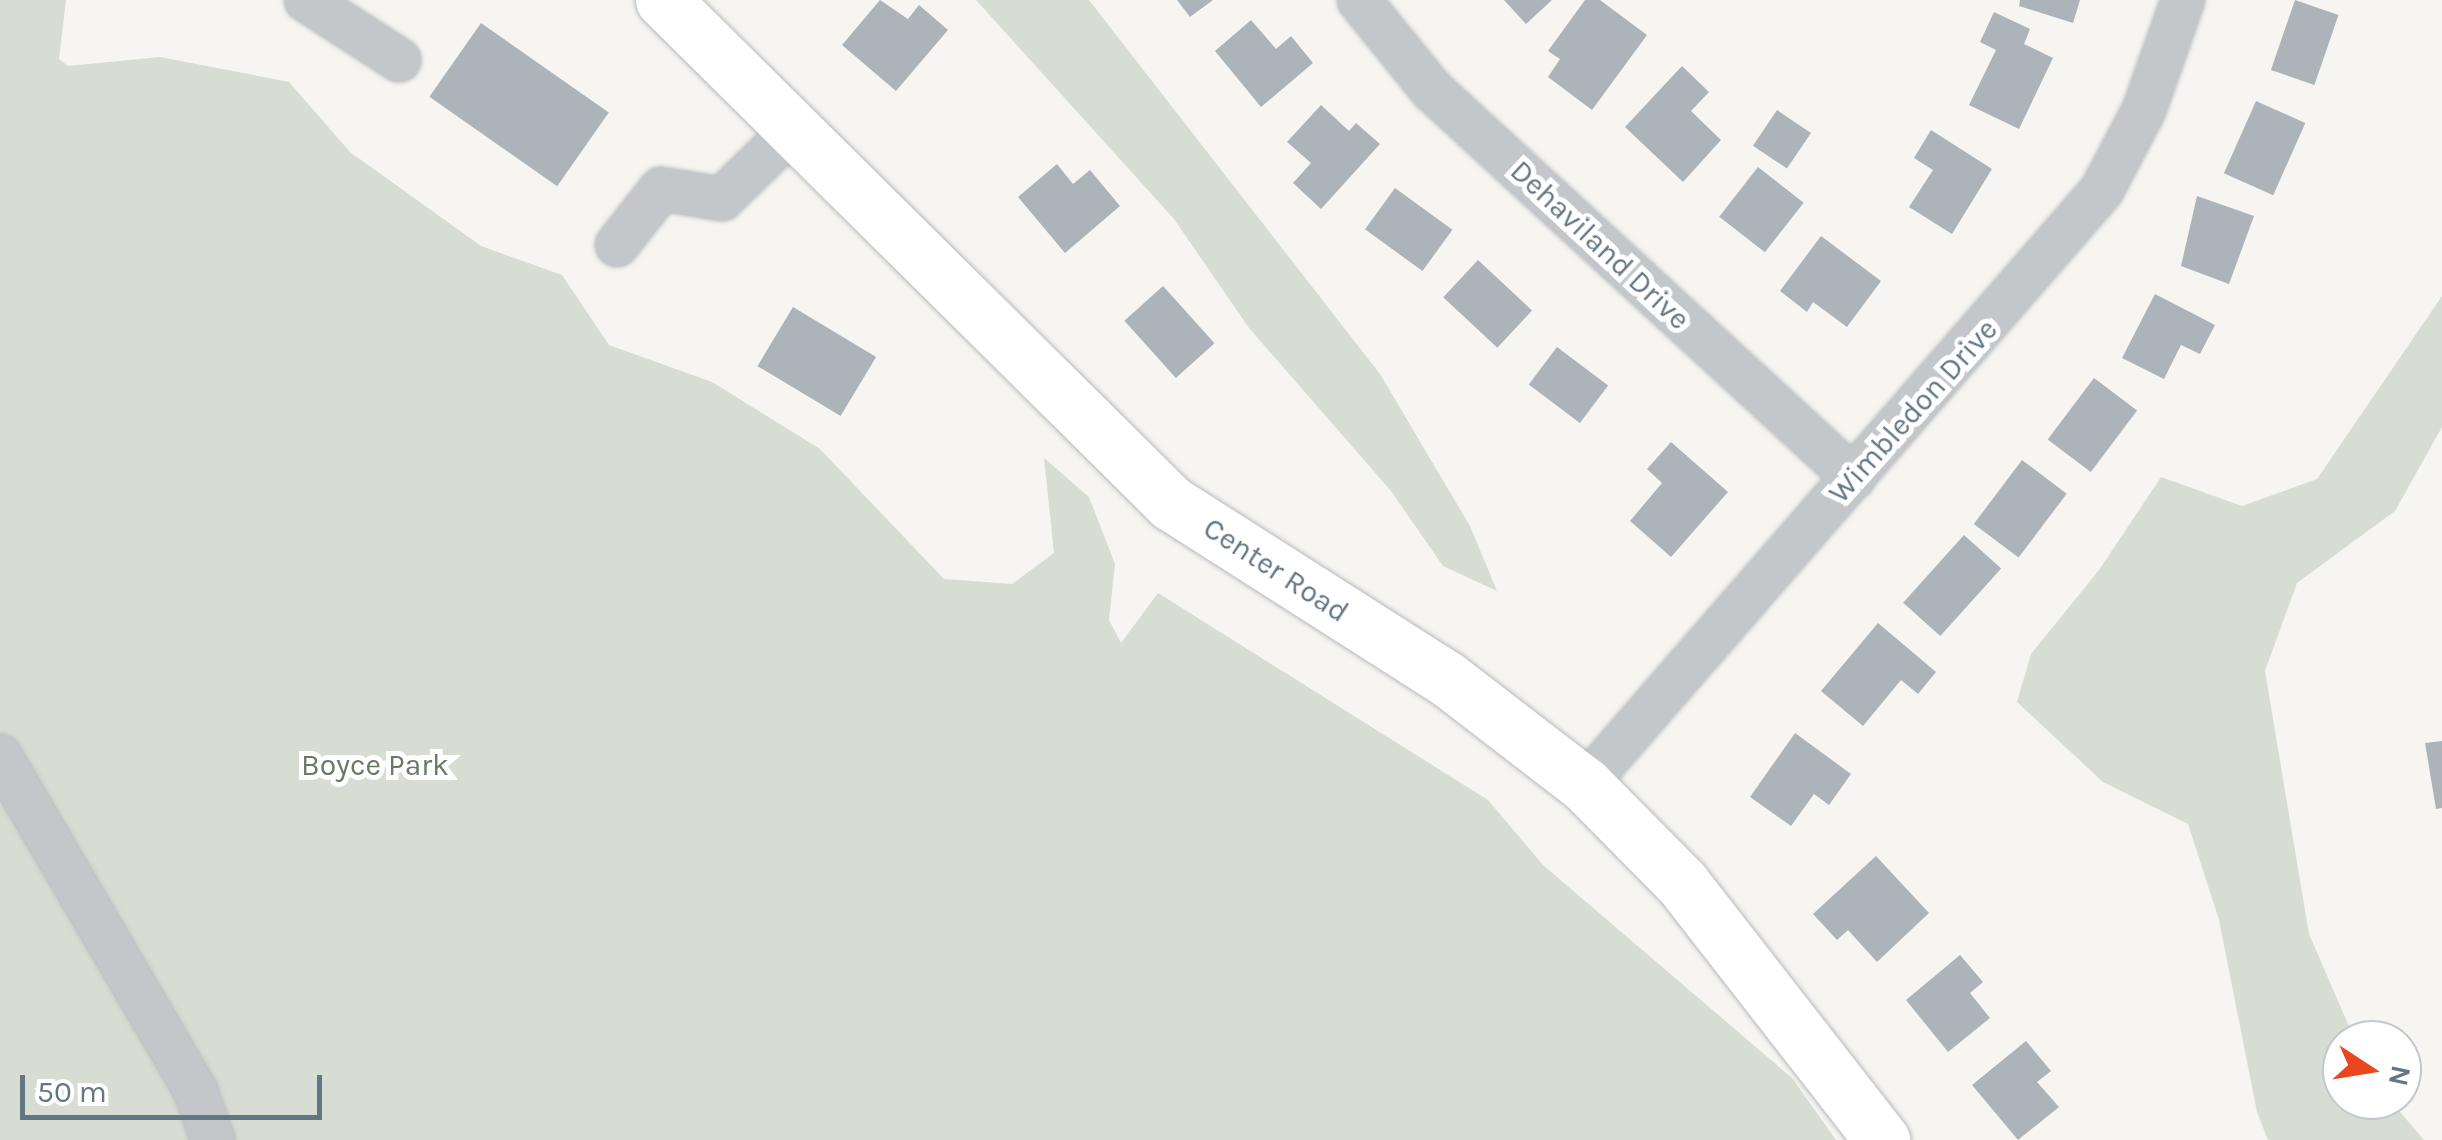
<!DOCTYPE html>
<html>
<head>
<meta charset="utf-8">
<style>
	body { margin:0 }
	#map { position:relative; width:2442px; height:1140px; overflow:hidden; background:#f6f5f1; font-family:Karla,sans-serif }
	div>[style] { position:absolute }
	.green>* { inset:0; background:#d7ddd2 }
	.building>* { inset:0; background:#acb4b9; transform-origin:0 0 }
	.roads { filter:drop-shadow(0 0 2px #b6babe) drop-shadow(0 0 2px #b6babe) }
	.minor>* { height:42px; margin:-21px; padding:0 21px; transform-origin:21px; border-radius:21px; background:#c3c7ca }
	.major>* { height:55px; margin:-27.5px; padding:0 27.5px; transform-origin:27.5px; border-radius:27.5px; background:#fff }
	span { translate:-50% -50%; white-space:nowrap; text-align:center; line-height:1.15; -webkit-text-stroke:10px #fff; paint-order:stroke }
	.street-label { font-size:30px; color:#637684 }
	.park-label { font-size:30px; color:#687b62 }
	.north { position:absolute; left:2322px; top:1020px; width:100px; height:100px; box-sizing:border-box; background:#fff; border:2px solid #c1c8ce; border-radius:50%; rotate:102deg; font-size:28px; font-weight:700; line-height:40px; text-align:center; color:#637684 }
	.north::after { content:''; display:block; margin:auto; width:35px; height:45px; background:#e9471e; clip-path:polygon(50% 0,100% 100%,50% 72%,0 100%) }
	.scale { position:absolute; left:20px; top:1075px; width:302px; height:45px; box-sizing:border-box; border:5px solid #637684; border-top:0; padding-left:12px; font-size:30px; line-height:35px; white-space:nowrap; color:#637684; -webkit-text-stroke:8px #fff; paint-order:stroke }
</style>
</head>
<body>
<div id="map">
	<div class="green">
		<i style="clip-path:polygon(0 0,66px 0,59px 59px,68px 66px,160px 57px,289px 82px,350px 152px,481px 246px,562px 275px,609px 345px,712px 382px,820px 449px,944px 579px,1012px 584px,1054px 553px,1044px 458px,1089px 497px,1115px 564px,1109px 620px,1121px 643px,1158px 593px,1488px 800px,1543px 865px,1792px 1078px,1836px 1140px,0 1140px)"></i>
		<i style="clip-path:polygon(976px 0,1089px 0,1380px 374px,1470px 526px,1497px 591px,1443px 566px,1391px 491px,1249px 328px,1174px 219px)"></i>
		<i style="clip-path:polygon(2442px 296px,2442px 427px,2395px 511px,2297px 583px,2265px 671px,2309px 934px,2355px 1040px,2342px 1040px,2342px 1100px,2390px 1100px,2424px 1140px,2268px 1140px,2257px 1112px,2219px 920px,2188px 824px,2103px 782px,2017px 702px,2031px 654px,2099px 570px,2161px 477px,2242px 506px,2317px 479px)"></i>
	</div>
	<div class="building">
		<i style="clip-path:polygon(880px 0,908px 19px,919px 5px,948px 30px,896px 91px,842px 45px)"></i>
		<i style="clip-path:polygon(1177px 0,1213px 0,1190px 17px)"></i>
		<i style="clip-path:polygon(1504px 0,1552px 0,1526px 24px)"></i>
		<i style="clip-path:polygon(1585px 0,1600px 0,1647px 35px,1592px 110px,1548px 77px,1560px 59px,1548px 51px)"></i>
		<i style="clip-path:polygon(2020px 0,2080px 0,2073px 23px,2019px 6px)"></i>
		<i style="left:2295px;top:0;width:46px;height:74px;rotate:19deg"></i>
		<i style="clip-path:polygon(1994px 12px,2030px 29px,2024px 44px,2053px 58px,2019px 129px,1969px 105px,1996px 50px,1980px 42px)"></i>
		<i style="clip-path:polygon(1251px 20px,1276px 49px,1291px 36px,1313px 63px,1261px 107px,1215px 51px)"></i>
		<i style="left:481px;top:23px;width:156px;height:90px;rotate:35deg"></i>
		<i style="clip-path:polygon(1682px 66px,1709px 92px,1691px 111px,1721px 140px,1683px 182px,1625px 127px)"></i>
		<i style="left:2256px;top:101px;width:54px;height:79px;rotate:24deg"></i>
		<i style="clip-path:polygon(1321px 105px,1349px 131px,1356px 123px,1380px 144px,1321px 209px,1293px 183px,1311px 163px,1287px 142px)"></i>
		<i style="left:1777px;top:110px;width:41px;height:43px;rotate:34deg"></i>
		<i style="clip-path:polygon(1931px 130px,1992px 169px,1952px 234px,1909px 207px,1933px 170px,1914px 158px)"></i>
		<i style="clip-path:polygon(1057px 164px,1073px 184px,1090px 170px,1120px 206px,1065px 253px,1018px 197px)"></i>
		<i style="left:1758px;top:167px;width:58px;height:63px;rotate:38deg"></i>
		<i style="left:1395px;top:188px;width:71px;height:51px;rotate:36deg"></i>
		<i style="clip-path:polygon(2197px 196px,2254px 216px,2229px 284px,2181px 266px)"></i>
		<i style="clip-path:polygon(1821px 236px,1881px 281px,1847px 327px,1813px 302px,1807px 312px,1780px 291px)"></i>
		<i style="left:1478px;top:260px;width:74px;height:51px;rotate:43deg"></i>
		<i style="left:1163px;top:286px;width:77px;height:52px;rotate:48deg"></i>
		<i style="clip-path:polygon(2155px 294px,2215px 325px,2200px 354px,2181px 345px,2164px 379px,2122px 358px)"></i>
		<i style="left:793px;top:307px;width:97px;height:69px;rotate:31deg"></i>
		<i style="left:1557px;top:347px;width:64px;height:47px;rotate:37deg"></i>
		<i style="left:2094px;top:378px;width:54px;height:77px;rotate:37deg"></i>
		<i style="clip-path:polygon(1671px 442px,1728px 492px,1671px 557px,1630px 521px,1662px 483px,1647px 469px)"></i>
		<i style="left:2022px;top:460px;width:56px;height:80px;rotate:37deg"></i>
		<i style="left:1964px;top:535px;width:50px;height:91px;rotate:42deg"></i>
		<i style="clip-path:polygon(1878px 623px,1936px 672px,1918px 694px,1901px 680px,1863px 726px,1821px 691px)"></i>
		<i style="clip-path:polygon(1795px 733px,1851px 774px,1829px 805px,1814px 794px,1791px 826px,1750px 797px)"></i>
		<i style="clip-path:polygon(2442px 741px,2442px 808px,2436px 809px,2425px 743px)"></i>
		<i style="clip-path:polygon(1876px 856px,1929px 913px,1877px 962px,1848px 930px,1837px 940px,1813px 914px)"></i>
		<i style="clip-path:polygon(1960px 955px,1983px 982px,1970px 993px,1990px 1018px,1948px 1052px,1906px 1000px)"></i>
		<i style="clip-path:polygon(2026px 1041px,2051px 1071px,2037px 1082px,2059px 1107px,2018px 1140px,1972px 1085px)"></i>
	</div>
	<div class="roads">
		<div class="minor">
			<i style="left:306px;top:0;width:111px;rotate:32.8deg"></i>
			<i style="left:1359px;top:0;width:116px;rotate:51deg"></i>
			<i style="left:1432px;top:90px;width:573px;rotate:42.6deg"></i>
			<i style="left:617px;top:245px;width:71px;rotate:-51.8deg"></i>
			<i style="left:661px;top:189px;width:62px;rotate:9.3deg"></i>
			<i style="left:722px;top:199px;width:102px;rotate:-44.2deg"></i>
			<i style="left:0;top:756px;width:389px;rotate:59.7deg"></i>
			<i style="left:196px;top:1092px;width:51px;rotate:70.5deg"></i>
			<i style="left:1585px;top:785px;width:788px;rotate:-49.01deg"></i>
			<i style="left:2102px;top:190px;width:90px;rotate:-62.3deg"></i>
			<i style="left:2144px;top:110px;width:117px;rotate:-70.5deg"></i>
		</div>
		<div class="major">
			<i style="left:663px;top:0;width:715px;rotate:44.72deg"></i>
			<i style="left:1171px;top:503px;width:326px;rotate:32.5deg"></i>
			<i style="left:1446px;top:678px;width:175px;rotate:37.6deg"></i>
			<i style="left:1585px;top:785px;width:138px;rotate:45.3deg"></i>
			<i style="left:1682px;top:883px;width:326px;rotate:52.1deg"></i>
		</div>
	</div>
	<div class="street-label">
		<span style="left:1600px;top:245px;rotate:43deg">Dehaviland Drive</span>
		<span style="left:1913px;top:411px;rotate:-48deg">Wimbledon Drive</span>
		<span style="left:1276px;top:570px;rotate:33deg">Center Road</span>
	</div>
	<div class="park-label">
		<span style="left:375px;top:765px">Boyce Park</span>
	</div>
	<div class="north">N</div>
	<div class="scale">50 m</div>
</div>
</body>
</html>
